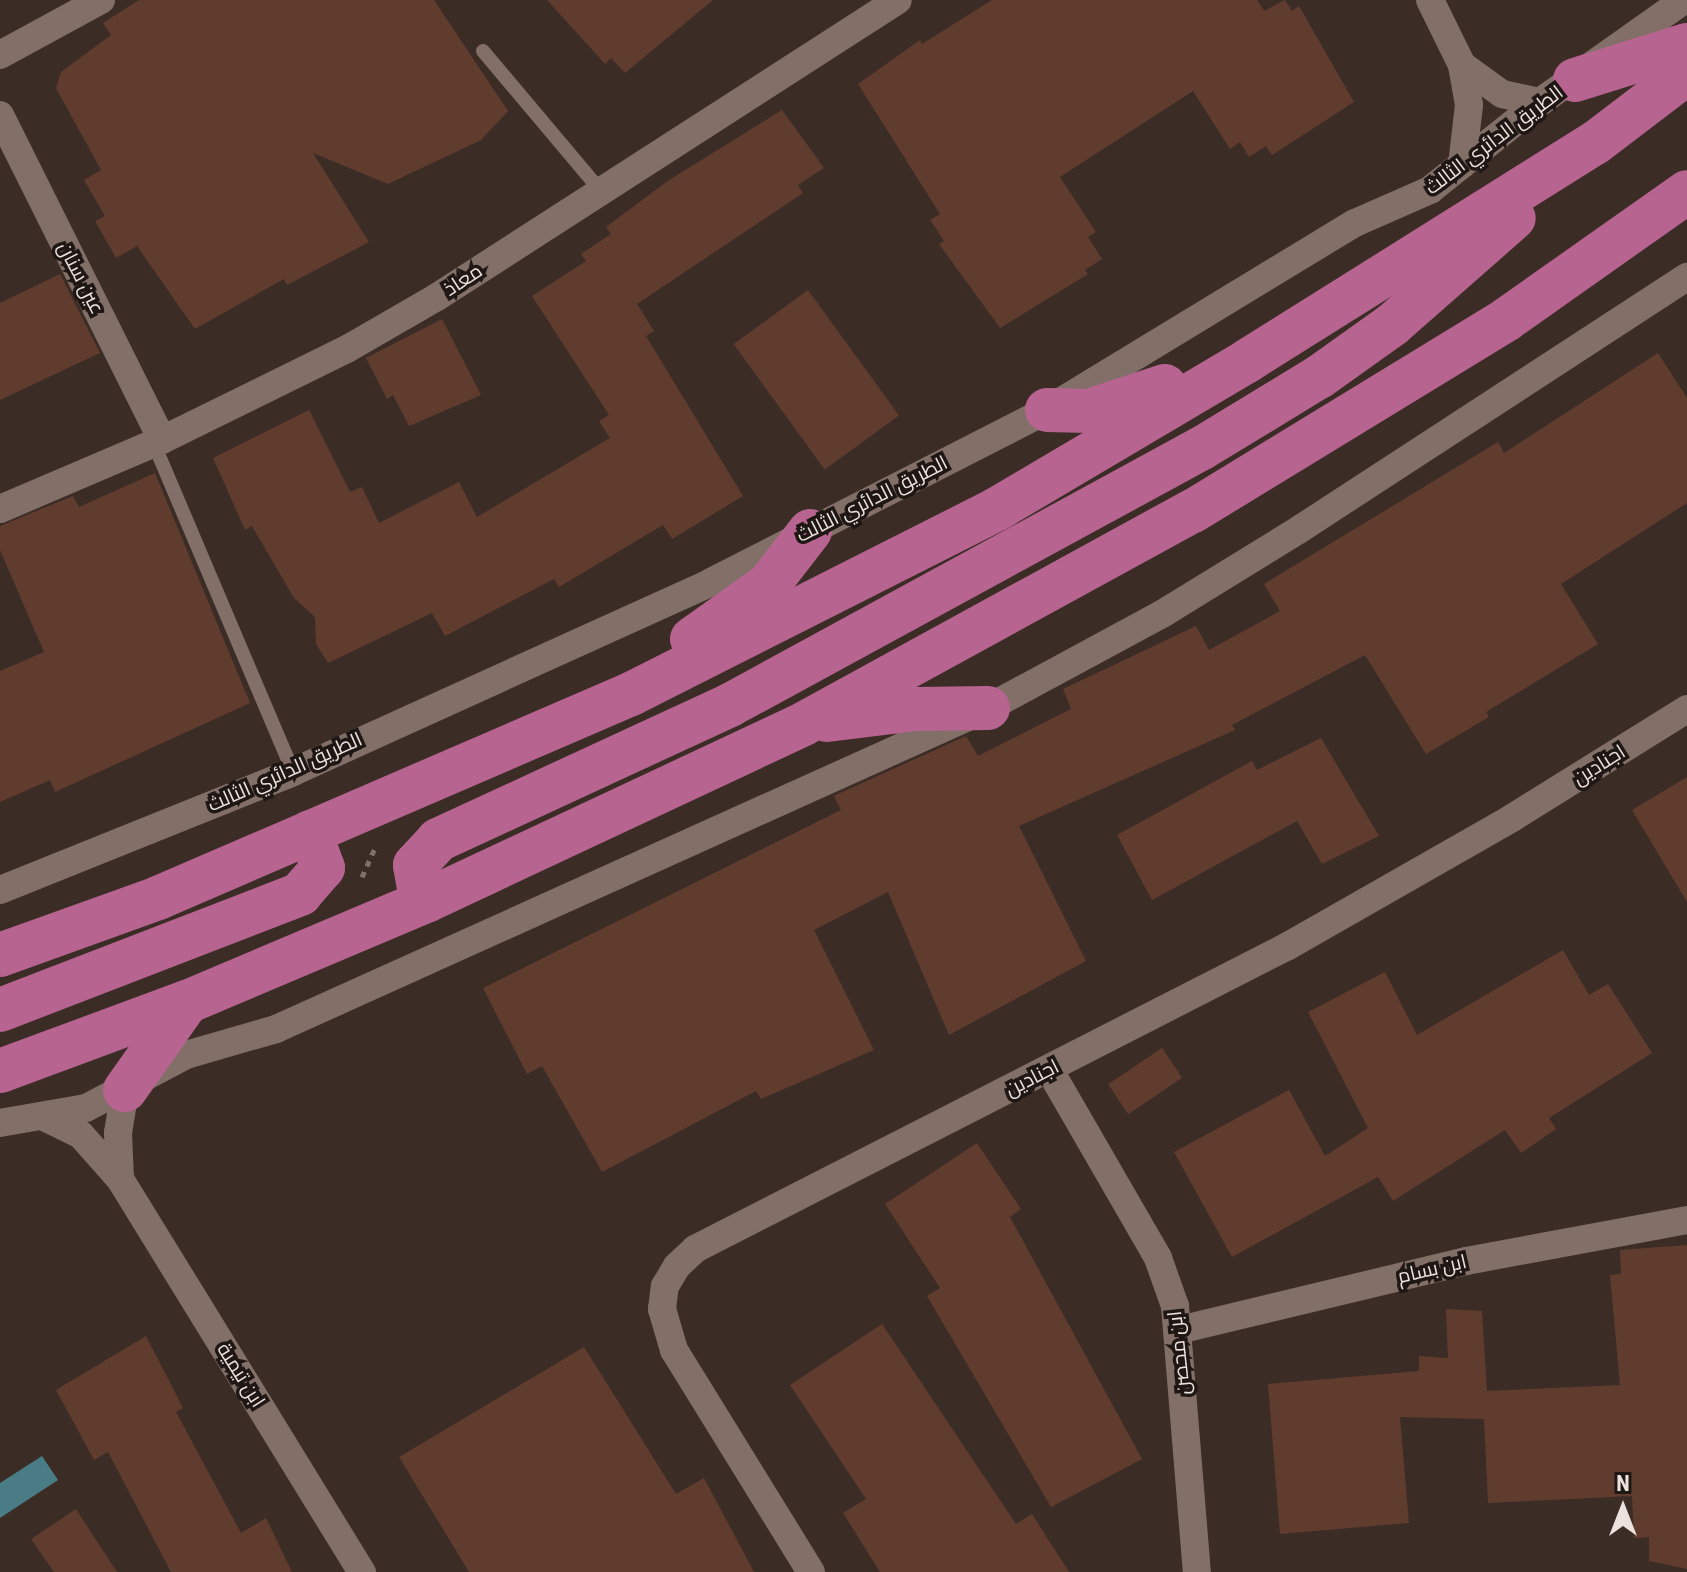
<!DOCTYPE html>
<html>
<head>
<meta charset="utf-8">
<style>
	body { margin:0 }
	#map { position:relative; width:1687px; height:1572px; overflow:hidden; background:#3c2c26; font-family:"Roboto Condensed",Cairo,sans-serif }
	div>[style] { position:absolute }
	.water>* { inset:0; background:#4a7c86 }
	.building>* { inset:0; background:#603c2e; transform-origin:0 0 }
	.path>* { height:5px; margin-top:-2.5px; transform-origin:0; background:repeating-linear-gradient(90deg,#7e706b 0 6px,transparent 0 12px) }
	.service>* { height:14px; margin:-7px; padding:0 7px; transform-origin:7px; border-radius:7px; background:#826f68 }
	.minor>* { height:28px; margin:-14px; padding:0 14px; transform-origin:14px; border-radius:14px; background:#826f68 }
	.trunk>* { height:44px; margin:-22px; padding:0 22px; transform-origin:22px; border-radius:22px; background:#b86491 }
	span { translate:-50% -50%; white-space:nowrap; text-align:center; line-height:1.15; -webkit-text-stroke:7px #1e1714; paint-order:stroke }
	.street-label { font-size:20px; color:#ece1dd }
	.north { position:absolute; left:1583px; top:1468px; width:80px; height:80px; -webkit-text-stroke:6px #1e1714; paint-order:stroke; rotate:0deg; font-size:22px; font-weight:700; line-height:32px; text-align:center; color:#ece1dd }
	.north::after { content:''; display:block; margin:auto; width:28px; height:36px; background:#ece1dd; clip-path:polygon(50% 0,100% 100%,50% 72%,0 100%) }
</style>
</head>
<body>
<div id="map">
	<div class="water">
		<i style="clip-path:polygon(42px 1456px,58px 1480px,0 1518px,0 1483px)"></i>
	</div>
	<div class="building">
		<i style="clip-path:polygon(139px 0,434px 0,508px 111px,481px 140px,388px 184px,313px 153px,369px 242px,287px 285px,284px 279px,195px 329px,137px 246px,116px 258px,95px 221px,105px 216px,84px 180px,101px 170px,56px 88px,61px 72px,111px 35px,103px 23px)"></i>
		<i style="clip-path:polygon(547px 0,713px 0,625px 73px,611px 58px,605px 64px)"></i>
		<i style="clip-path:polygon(992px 0,1257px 0,1264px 11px,1285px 0,1292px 11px,1299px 6px,1354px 102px,1272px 155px,1266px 146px,1249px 157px,1240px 142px,1230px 149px,1193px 91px,1060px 177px,1096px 232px,1088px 237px,1102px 259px,1085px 270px,1088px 274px,1000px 328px,939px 244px,944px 241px,930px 220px,940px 214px,858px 84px,920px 40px,922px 44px)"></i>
		<i style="clip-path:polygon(782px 110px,824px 168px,798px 185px,803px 193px,637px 304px,654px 331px,646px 336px,743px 496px,672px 539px,663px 525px,559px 587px,554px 579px,445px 636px,432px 613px,328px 663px,316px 644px,315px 617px,294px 598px,252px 526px,245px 530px,213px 458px,309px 410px,350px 492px,362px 487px,379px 523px,459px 482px,477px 517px,610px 438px,599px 421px,609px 415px,532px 296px,586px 261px,581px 254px,611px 234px,606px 227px,669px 180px)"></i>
		<i style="clip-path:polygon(60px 274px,100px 353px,0 400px,0 303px)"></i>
		<i style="left:808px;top:290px;width:155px;height:92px;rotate:54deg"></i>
		<i style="clip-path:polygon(442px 319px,481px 395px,409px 426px,393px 395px,387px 399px,366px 358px)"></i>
		<i style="clip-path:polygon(1658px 353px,1687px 398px,1687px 503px,1561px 584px,1598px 644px,1486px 712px,1489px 717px,1426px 754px,1365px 655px,1232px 725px,1235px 730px,1019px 826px,1086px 961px,949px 1035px,888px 892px,814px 930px,874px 1050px,761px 1099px,756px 1091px,602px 1172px,542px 1066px,527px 1074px,483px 988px,841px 810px,834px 796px,838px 794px,966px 736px,978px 756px,1071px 709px,1063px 689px,1196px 626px,1209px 650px,1280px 611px,1264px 584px,1498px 442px,1504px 453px)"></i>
		<i style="clip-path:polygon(155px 473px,250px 703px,55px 792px,50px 780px,0 802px,0 671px,44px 652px,0 550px,0 526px,73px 496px,79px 507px)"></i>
		<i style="clip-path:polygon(1321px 738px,1379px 836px,1322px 864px,1297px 821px,1152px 900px,1117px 835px,1252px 761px,1257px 770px)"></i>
		<i style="clip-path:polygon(1687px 777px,1687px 902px,1632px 810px)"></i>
		<i style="clip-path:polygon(1563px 950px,1589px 995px,1608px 984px,1652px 1053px,1549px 1118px,1556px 1129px,1521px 1153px,1505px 1130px,1393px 1201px,1378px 1177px,1232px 1257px,1174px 1152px,1289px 1090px,1325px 1156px,1368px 1128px,1308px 1012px,1385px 972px,1417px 1035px)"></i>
		<i style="left:1162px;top:1048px;width:36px;height:65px;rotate:56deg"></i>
		<i style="clip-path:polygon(977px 1143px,1021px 1209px,1010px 1217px,1142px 1459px,1051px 1507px,927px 1296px,940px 1288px,885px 1204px)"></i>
		<i style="clip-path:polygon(1687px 1245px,1687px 1569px,1649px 1561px,1649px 1537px,1634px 1538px,1632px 1496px,1488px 1503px,1484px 1419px,1400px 1417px,1409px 1523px,1280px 1534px,1268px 1384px,1419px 1371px,1419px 1356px,1448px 1358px,1446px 1309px,1482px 1311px,1487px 1391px,1620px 1385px,1610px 1275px,1621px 1274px,1620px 1250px)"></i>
		<i style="clip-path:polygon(882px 1324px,1016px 1524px,1032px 1514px,1069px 1572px,880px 1572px,843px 1513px,866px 1499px,790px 1385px)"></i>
		<i style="clip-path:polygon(146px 1336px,183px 1408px,176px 1412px,241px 1533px,266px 1518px,292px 1572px,171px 1572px,108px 1452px,94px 1460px,56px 1390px)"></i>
		<i style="clip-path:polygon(584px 1347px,676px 1494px,704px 1478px,754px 1572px,469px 1572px,399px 1457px)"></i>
		<i style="clip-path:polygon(76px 1509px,117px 1572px,54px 1572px,31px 1539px)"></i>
	</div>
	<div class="path">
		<i style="left:362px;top:877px;width:34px;rotate:-66deg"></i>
	</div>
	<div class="service">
		<i style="left:483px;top:51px;width:183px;rotate:49.9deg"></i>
		<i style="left:154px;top:444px;width:356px;rotate:67deg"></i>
	</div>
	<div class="minor">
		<i style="left:1430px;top:0;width:72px;rotate:63.8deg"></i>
		<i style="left:1462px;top:65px;width:41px;rotate:80.1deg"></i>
		<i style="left:1469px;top:105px;width:60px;rotate:96.7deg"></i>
		<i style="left:0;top:55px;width:115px;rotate:-28.6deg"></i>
		<i style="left:1462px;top:65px;width:49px;rotate:35.9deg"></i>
		<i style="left:1502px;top:94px;width:39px;rotate:12deg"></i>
		<i style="left:0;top:115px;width:363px;rotate:63.5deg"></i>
		<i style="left:0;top:509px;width:176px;rotate:-23.1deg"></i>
		<i style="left:162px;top:440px;width:206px;rotate:-26.2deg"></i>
		<i style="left:347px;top:349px;width:104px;rotate:-30deg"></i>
		<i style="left:437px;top:297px;width:548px;rotate:-32.79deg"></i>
		<i style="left:0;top:890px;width:316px;rotate:-21.9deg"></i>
		<i style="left:293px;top:772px;width:459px;rotate:-24.4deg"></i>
		<i style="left:711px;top:582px;width:377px;rotate:-27.1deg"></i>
		<i style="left:1047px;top:410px;width:360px;rotate:-31.3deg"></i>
		<i style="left:1355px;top:223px;width:82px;rotate:-23.7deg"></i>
		<i style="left:1430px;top:190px;width:141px;rotate:-38.7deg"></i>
		<i style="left:1540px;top:102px;width:176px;rotate:-35.3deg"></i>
		<i style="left:1049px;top:1069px;width:218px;rotate:60deg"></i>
		<i style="left:1158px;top:1258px;width:51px;rotate:70.5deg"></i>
		<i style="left:1175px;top:1306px;width:267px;rotate:85.3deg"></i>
		<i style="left:44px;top:1117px;width:41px;rotate:25.9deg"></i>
		<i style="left:81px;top:1135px;width:59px;rotate:48.4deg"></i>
		<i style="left:120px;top:1179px;width:462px;rotate:58.4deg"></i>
		<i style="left:0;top:1123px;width:87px;rotate:-9.9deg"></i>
		<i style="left:86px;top:1108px;width:113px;rotate:-27.9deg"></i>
		<i style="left:186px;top:1055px;width:94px;rotate:-16.1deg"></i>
		<i style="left:276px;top:1029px;width:781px;rotate:-24.27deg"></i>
		<i style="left:988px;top:708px;width:198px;rotate:-28.4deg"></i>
		<i style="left:1162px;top:614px;width:162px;rotate:-31.6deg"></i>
		<i style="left:1300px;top:529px;width:462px;rotate:-33.1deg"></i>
		<i style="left:120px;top:1179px;width:46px;rotate:-92.5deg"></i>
		<i style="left:118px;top:1133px;width:44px;rotate:-80.8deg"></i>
		<i style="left:1179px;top:1330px;width:295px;rotate:-13.5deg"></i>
		<i style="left:1466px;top:1261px;width:225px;rotate:-10.5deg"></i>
		<i style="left:811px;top:1572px;width:261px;rotate:-121.7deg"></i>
		<i style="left:674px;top:1350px;width:43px;rotate:-106.3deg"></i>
		<i style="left:662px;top:1309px;width:23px;rotate:-83deg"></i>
		<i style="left:665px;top:1286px;width:23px;rotate:-59deg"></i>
		<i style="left:677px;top:1266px;width:25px;rotate:-43deg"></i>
		<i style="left:695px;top:1249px;width:666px;rotate:-27.07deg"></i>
		<i style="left:1288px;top:946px;width:258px;rotate:-29.7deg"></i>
		<i style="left:1512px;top:818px;width:206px;rotate:-31.9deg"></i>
	</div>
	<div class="trunk">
		<i style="left:1575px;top:80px;width:117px;rotate:-17.4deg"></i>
		<i style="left:1047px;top:410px;width:42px;rotate:1.4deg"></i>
		<i style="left:1089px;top:411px;width:80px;rotate:-18.2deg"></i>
		<i style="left:692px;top:639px;width:95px;rotate:-35.5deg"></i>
		<i style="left:769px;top:584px;width:67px;rotate:-52.3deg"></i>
		<i style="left:827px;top:720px;width:90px;rotate:-7deg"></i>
		<i style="left:916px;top:709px;width:72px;rotate:-0.8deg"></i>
		<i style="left:428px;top:900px;width:15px;rotate:-127deg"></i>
		<i style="left:419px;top:888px;width:23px;rotate:-100deg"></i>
		<i style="left:415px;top:865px;width:34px;rotate:-47deg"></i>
		<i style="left:438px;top:840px;width:322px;rotate:-24.8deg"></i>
		<i style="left:730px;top:705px;width:537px;rotate:-28.57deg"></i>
		<i style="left:1202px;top:448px;width:137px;rotate:-31.3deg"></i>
		<i style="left:1319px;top:377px;width:90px;rotate:-35.5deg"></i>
		<i style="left:1392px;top:325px;width:162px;rotate:-41.3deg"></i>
		<i style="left:0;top:955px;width:168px;rotate:-19.8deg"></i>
		<i style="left:158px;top:898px;width:515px;rotate:-23.33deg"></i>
		<i style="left:631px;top:694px;width:410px;rotate:-26.8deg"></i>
		<i style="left:997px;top:509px;width:291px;rotate:-30.6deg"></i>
		<i style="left:1247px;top:361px;width:411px;rotate:-32.1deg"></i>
		<i style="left:1595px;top:143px;width:116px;rotate:-37.3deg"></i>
		<i style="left:0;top:1010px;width:322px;rotate:-21.1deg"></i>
		<i style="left:300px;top:894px;width:35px;rotate:-49deg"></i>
		<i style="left:323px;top:868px;width:38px;rotate:-110deg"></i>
		<i style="left:0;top:1071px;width:199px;rotate:-20.3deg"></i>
		<i style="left:187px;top:1002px;width:262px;rotate:-22.9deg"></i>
		<i style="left:428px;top:900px;width:416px;rotate:-25.1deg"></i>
		<i style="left:805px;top:723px;width:442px;rotate:-28.7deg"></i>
		<i style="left:1193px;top:511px;width:368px;rotate:-31.4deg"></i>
		<i style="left:1507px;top:319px;width:220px;rotate:-35.2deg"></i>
		<i style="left:125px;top:1090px;width:108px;rotate:-54.8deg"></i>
	</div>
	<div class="street-label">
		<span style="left:1494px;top:140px;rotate:-37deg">الطريق الدائري الثالث</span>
		<span style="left:81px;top:278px;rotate:63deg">عين سنان</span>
		<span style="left:463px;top:280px;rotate:-33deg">معاذ</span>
		<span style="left:872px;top:499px;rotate:-27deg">الطريق الدائري الثالث</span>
		<span style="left:1599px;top:765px;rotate:-32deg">اجنادين</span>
		<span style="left:285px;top:772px;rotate:-24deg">الطريق الدائري الثالث</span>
		<span style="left:1032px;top:1078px;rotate:-27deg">اجنادين</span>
		<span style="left:1432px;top:1269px;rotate:-13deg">ابن بسام</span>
		<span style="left:1179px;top:1353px;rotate:-96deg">ابن محصن</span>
		<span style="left:241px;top:1375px;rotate:58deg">ابن تيمية</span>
	</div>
	<div class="north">N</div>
</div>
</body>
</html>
